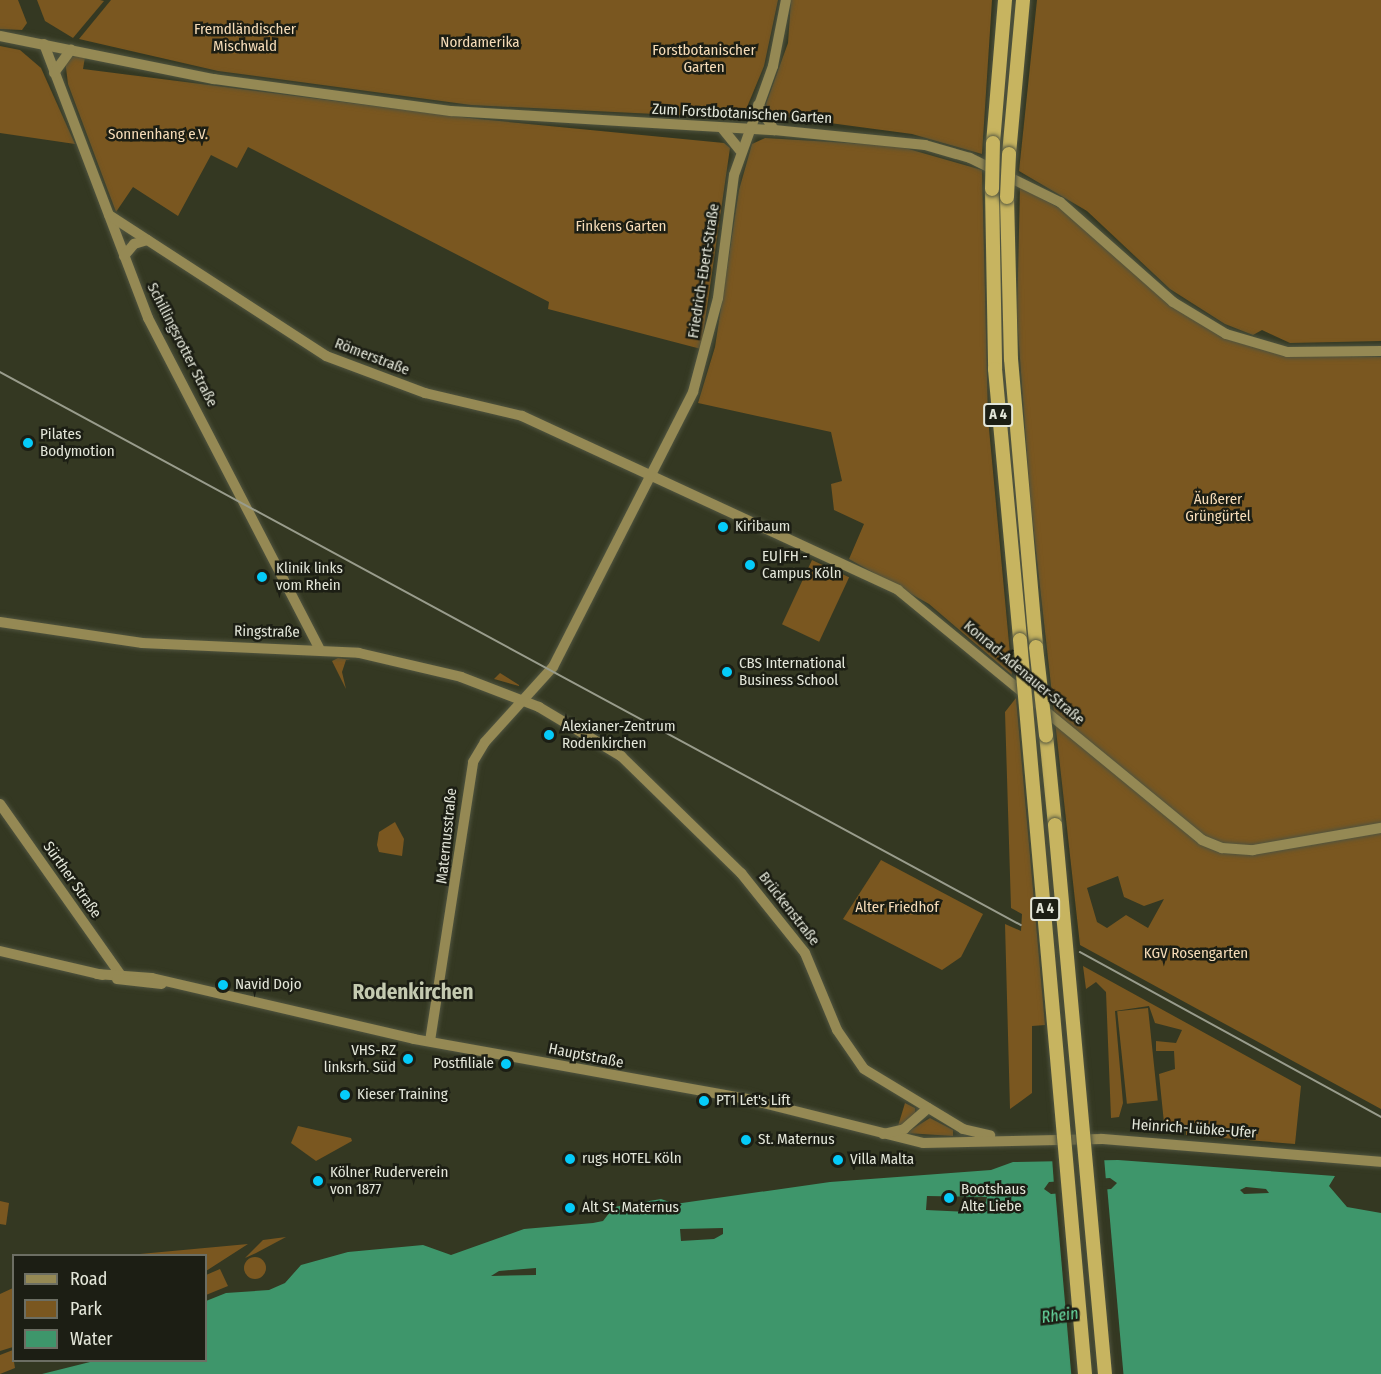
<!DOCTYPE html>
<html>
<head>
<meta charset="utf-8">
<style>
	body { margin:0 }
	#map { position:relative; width:1381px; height:1374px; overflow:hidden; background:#343822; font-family:"Fira Sans Condensed",sans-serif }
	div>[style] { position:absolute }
	.green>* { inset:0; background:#7a5720; transform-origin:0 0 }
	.round { border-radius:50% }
	.water>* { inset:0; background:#3e966b }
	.pier>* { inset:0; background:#343822; transform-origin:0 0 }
	.roads { filter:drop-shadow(0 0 2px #50543f) drop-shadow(0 0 2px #50543f) }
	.secondary>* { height:10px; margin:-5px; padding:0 5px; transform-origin:5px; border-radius:5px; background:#958954 }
	.highway>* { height:14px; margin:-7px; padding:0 7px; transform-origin:7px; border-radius:7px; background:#c7b460 }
	.tram>* { height:1.5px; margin:-0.75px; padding:0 0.75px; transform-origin:0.75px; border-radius:0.75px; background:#999c8c }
	.bridges { filter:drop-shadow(0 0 2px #50543f) drop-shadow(0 0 2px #50543f) }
	.highway-bridge>* { height:14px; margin:-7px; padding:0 7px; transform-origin:7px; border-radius:7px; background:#c7b460 }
	.dots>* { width:16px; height:16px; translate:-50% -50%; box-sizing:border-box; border:3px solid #1c1e14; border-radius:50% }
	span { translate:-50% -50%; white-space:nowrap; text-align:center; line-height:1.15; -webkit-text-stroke:5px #1c1e14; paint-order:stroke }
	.shield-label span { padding:2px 4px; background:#1c1e14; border:2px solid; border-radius:4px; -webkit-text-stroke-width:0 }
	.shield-label { font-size:14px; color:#e3e6d9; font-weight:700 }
	.park-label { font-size:15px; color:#f6dcb8 }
	.street-label { font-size:15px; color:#e3e6d9 }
	.poi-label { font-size:15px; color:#e3e6d9 }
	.left { translate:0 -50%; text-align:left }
	.right { translate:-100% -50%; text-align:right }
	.water-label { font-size:16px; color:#6ae1a6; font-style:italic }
	.district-label { font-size:21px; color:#c4cab0; font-weight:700 }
	.legend { position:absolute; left:12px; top:1254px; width:195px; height:108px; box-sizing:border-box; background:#1c1e14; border:2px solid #6c6e63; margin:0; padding:8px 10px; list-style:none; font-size:18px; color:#e3e6d9 }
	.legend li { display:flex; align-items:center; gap:12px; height:30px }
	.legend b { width:30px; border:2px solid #6c6e63 }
</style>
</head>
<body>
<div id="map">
	<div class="green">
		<i style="clip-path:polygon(0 0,18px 0,27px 23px,22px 30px,0 29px)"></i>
		<i style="clip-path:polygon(37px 0,100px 0,104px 1px,73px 38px,45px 21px)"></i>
		<i style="clip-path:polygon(111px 0,778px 0,764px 66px,745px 112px,736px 118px,471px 105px,218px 71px,79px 39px)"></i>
		<i style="clip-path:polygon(791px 0,992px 0,982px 154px,912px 134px,770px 115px,766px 104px,788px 43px)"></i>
		<i style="clip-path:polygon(1037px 0,1381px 0,1381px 341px,1290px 343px,1262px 330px,1253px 335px,1225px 324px,1170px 289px,1087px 211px,1019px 171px)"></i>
		<i style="clip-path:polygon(0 46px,20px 50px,41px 68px,75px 144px,0 133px)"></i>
		<i style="clip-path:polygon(75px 56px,85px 57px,83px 69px,478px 119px,724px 143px,730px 148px,701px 349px,548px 309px,549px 302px,248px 147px,237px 168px,211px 155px,178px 216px,133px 187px,116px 212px,68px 84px,65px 60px)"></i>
		<i style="clip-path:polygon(765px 138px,898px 146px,982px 170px,988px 418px,1012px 675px,929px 604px,849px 559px,864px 524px,834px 510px,831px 484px,842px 481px,831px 432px,698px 403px,715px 347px,739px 190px,752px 144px)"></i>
		<i style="clip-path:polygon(evenodd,1020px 187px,1061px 209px,1170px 305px,1223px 338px,1287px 356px,1381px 357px,1381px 1109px,1080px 945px,1030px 497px,1017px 317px,1020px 187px,1118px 876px,1124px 897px,1144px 906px,1164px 899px,1148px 928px,1126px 915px,1107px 928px,1097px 922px,1087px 888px,1118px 876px)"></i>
		<i style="left:812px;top:560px;width:41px;height:71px;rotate:25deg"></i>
		<i style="clip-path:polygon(338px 658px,351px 660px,346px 660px,342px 672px,346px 689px,332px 661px)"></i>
		<i style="clip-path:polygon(500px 673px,519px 685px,519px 686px,494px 679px)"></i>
		<i style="clip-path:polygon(1016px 698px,1045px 1025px,1032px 1026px,1032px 1093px,1010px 1109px,1005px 924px,1021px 931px,1022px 914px,1011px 908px,1005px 712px)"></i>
		<i style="clip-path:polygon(395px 822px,404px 839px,402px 856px,379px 852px,377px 845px,379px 832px)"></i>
		<i style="clip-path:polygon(881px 860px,983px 914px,961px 957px,942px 970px,843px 919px)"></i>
		<i style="clip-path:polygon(1083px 966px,1301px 1086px,1295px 1144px,1186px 1135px,1186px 1125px,1164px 1123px,1159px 1074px,1175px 1069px,1174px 1051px,1156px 1051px,1156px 1041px,1176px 1043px,1182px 1030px,1155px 1023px,1149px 1006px,1115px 1011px,1123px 1103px,1119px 1117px,1111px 1118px,1106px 992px,1096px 982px,1086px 989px)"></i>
		<i style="left:1148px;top:1008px;width:93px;height:31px;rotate:84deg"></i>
		<i style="clip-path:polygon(905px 1103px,915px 1108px,915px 1118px,898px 1126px)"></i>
		<i style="clip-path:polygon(930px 1118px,953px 1130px,953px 1136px,906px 1133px)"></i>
		<i style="clip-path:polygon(298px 1126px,351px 1138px,352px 1141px,316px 1161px,291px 1143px)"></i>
		<i style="clip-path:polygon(0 1201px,9px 1203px,6px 1225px,0 1224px)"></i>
		<i style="clip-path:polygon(286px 1237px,256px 1253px,245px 1258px,263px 1240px)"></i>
		<i style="clip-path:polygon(248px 1244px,206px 1271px,206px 1256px,129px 1255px)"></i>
		<i class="round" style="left:244px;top:1257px;width:22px;height:22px"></i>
		<i style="clip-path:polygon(220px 1269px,228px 1286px,206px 1295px,206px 1275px)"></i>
		<i style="clip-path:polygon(13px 1288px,13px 1347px,0 1351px,0 1294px)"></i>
		<i style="clip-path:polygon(13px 1350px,14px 1360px,30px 1361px,14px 1362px,15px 1368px,0 1374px,0 1355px)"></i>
	</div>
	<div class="water">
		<i style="clip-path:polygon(evenodd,1118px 1160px,1335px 1176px,1329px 1186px,1347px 1207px,1381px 1213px,1381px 1374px,42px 1374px,94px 1361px,206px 1360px,206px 1301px,226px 1293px,269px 1290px,285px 1283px,301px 1265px,348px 1252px,423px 1245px,451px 1255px,524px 1229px,593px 1223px,603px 1221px,614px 1207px,661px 1199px,675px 1204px,830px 1182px,991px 1170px,1013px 1162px,1118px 1160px,1110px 1178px,1117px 1183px,1111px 1189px,1051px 1194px,1044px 1189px,1049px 1182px,1110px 1178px)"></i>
	</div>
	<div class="pier">
		<i style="clip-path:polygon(1052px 1157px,1104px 1157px,1106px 1181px,1054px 1185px)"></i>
		<i style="left:1107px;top:1186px;width:189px;height:52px;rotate:85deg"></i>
		<i style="clip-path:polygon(1246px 1187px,1266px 1189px,1269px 1193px,1244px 1194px,1240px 1190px)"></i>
		<i style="clip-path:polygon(927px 1196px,987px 1197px,986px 1202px,970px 1204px,969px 1212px,926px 1210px)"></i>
		<i style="clip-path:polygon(723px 1228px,723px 1234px,714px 1239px,681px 1241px,680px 1229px)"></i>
		<i style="clip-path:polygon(536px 1268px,536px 1275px,491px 1276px,499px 1271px)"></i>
	</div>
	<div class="roads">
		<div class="secondary">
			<i style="left:0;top:36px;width:218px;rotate:11.4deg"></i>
			<i style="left:214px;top:79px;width:239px;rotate:7.7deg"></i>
			<i style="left:451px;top:111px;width:324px;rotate:3.4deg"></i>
			<i style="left:774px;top:130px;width:152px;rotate:5.7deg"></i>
			<i style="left:925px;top:145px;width:47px;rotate:16.1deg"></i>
			<i style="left:970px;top:158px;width:100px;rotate:26.1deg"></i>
			<i style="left:1060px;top:202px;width:151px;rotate:41.5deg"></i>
			<i style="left:1173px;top:302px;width:62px;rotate:31.1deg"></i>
			<i style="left:1226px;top:334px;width:64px;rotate:16.4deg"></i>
			<i style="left:1287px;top:352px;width:94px;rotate:-0.6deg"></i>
			<i style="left:44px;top:44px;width:293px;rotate:69.2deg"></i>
			<i style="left:148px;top:318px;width:372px;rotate:62.6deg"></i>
			<i style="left:54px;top:73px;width:29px;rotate:-54deg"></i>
			<i style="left:758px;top:105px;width:30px;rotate:57deg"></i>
			<i style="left:722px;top:128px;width:28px;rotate:51deg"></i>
			<i style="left:109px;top:215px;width:259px;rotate:33deg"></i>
			<i style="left:326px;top:356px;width:106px;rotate:20.5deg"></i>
			<i style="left:425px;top:393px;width:100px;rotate:13.3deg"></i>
			<i style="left:522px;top:416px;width:414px;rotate:24.8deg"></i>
			<i style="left:898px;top:590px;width:394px;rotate:39.4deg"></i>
			<i style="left:1202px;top:840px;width:22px;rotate:22deg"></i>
			<i style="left:1222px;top:848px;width:31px;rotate:4deg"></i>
			<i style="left:1253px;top:850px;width:130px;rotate:-9.8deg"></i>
			<i style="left:124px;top:256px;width:16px;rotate:-50deg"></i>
			<i style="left:134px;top:244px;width:14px;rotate:-17deg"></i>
			<i style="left:0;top:622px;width:144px;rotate:8.4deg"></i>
			<i style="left:142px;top:643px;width:217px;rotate:2.6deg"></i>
			<i style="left:359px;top:653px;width:105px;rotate:13.2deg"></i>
			<i style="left:461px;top:677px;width:84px;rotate:21deg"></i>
			<i style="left:539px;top:707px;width:96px;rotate:30.9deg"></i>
			<i style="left:621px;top:756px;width:168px;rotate:44.3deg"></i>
			<i style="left:741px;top:873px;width:102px;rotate:51.3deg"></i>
			<i style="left:805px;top:953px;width:83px;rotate:67.4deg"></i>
			<i style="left:837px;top:1030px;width:47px;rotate:55.3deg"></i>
			<i style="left:864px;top:1069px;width:116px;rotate:31.2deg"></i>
			<i style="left:963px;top:1129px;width:28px;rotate:13deg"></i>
			<i style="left:0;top:804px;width:212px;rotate:54.8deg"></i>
			<i style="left:0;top:951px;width:105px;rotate:13.2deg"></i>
			<i style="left:97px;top:974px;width:55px;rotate:4.2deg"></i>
			<i style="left:152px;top:978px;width:269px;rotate:13.1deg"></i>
			<i style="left:414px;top:1039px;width:338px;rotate:10.2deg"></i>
			<i style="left:747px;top:1099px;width:181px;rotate:14deg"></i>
			<i style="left:923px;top:1143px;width:179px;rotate:-1.3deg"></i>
			<i style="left:1102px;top:1139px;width:280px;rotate:4.7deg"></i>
			<i style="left:117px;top:979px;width:45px;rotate:6.3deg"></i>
			<i style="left:430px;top:1041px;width:282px;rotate:-81.2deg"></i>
			<i style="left:473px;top:762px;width:23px;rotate:-59deg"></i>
			<i style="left:485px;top:742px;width:101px;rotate:-47.8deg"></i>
			<i style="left:553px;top:667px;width:309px;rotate:-63deg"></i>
			<i style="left:693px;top:392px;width:97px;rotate:-75.1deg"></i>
			<i style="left:718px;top:298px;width:124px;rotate:-82.6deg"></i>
			<i style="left:734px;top:175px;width:116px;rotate:-70.3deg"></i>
			<i style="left:773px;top:66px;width:67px;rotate:-78.9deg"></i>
			<i style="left:883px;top:1134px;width:22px;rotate:-13deg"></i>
			<i style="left:904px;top:1129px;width:32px;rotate:-41deg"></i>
		</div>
		<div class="highway">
			<i style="left:993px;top:143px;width:144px;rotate:-85.2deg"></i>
			<i style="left:1009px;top:154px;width:155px;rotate:-84.8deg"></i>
			<i style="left:992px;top:189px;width:180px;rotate:89deg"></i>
			<i style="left:995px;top:369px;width:272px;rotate:84.7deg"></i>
			<i style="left:1007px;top:197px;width:162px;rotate:88.6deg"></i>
			<i style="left:1011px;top:359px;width:289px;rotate:85deg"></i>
			<i style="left:1046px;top:735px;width:90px;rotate:84.3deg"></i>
		</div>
	</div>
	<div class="tram">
		<i style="left:0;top:372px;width:1161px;rotate:28.44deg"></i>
		<i style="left:1080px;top:952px;width:343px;rotate:28.7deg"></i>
	</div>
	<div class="bridges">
		<div class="highway-bridge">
			<i style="left:992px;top:189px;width:46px;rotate:-88.8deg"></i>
			<i style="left:1007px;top:197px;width:43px;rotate:-87.3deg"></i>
			<i style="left:1020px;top:640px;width:737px;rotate:84.94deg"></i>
			<i style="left:1036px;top:647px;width:89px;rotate:83.5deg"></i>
			<i style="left:1055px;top:825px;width:551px;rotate:84.8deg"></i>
		</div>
	</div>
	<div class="dots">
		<i style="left:28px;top:443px;background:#05cbf9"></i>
		<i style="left:723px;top:527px;background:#05cbf9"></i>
		<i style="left:750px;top:565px;background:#05cbf9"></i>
		<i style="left:262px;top:577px;background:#05cbf9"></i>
		<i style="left:727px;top:672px;background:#05cbf9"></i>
		<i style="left:549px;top:735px;background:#05cbf9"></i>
		<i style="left:223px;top:985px;background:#05cbf9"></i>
		<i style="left:408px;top:1059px;background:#05cbf9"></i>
		<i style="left:506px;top:1064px;background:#05cbf9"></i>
		<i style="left:345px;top:1095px;background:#05cbf9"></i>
		<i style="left:704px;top:1101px;background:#05cbf9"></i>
		<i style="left:746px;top:1140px;background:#05cbf9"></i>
		<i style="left:570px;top:1159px;background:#05cbf9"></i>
		<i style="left:838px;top:1160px;background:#05cbf9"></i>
		<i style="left:318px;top:1181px;background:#05cbf9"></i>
		<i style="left:949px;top:1198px;background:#05cbf9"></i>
		<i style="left:570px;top:1208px;background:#05cbf9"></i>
	</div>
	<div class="shield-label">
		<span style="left:998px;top:415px">A 4</span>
		<span style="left:1045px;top:909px">A 4</span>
	</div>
	<div class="park-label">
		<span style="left:245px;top:38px">Fremdländischer<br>Mischwald</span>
		<span style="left:480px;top:43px">Nordamerika</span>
		<span style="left:704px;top:59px">Forstbotanischer<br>Garten</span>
		<span style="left:158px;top:135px">Sonnenhang e.V.</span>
		<span style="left:621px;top:227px">Finkens Garten</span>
		<span style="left:1218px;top:508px">Äußerer<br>Grüngürtel</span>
		<span style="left:897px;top:908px">Alter Friedhof</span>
		<span style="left:1196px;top:954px">KGV Rosengarten</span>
	</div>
	<div class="street-label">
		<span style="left:742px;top:114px;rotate:3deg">Zum Forstbotanischen Garten</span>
		<span style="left:704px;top:271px;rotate:-81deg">Friedrich-Ebert-Straße</span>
		<span style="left:182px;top:345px;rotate:63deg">Schillingsrotter Straße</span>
		<span style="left:372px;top:357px;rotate:21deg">Römerstraße</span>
		<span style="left:267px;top:632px;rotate:1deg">Ringstraße</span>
		<span style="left:1024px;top:673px;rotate:40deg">Konrad-Adenauer-Straße</span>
		<span style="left:447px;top:836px;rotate:-84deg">Maternusstraße</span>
		<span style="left:72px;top:880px;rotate:55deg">Sürther Straße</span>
		<span style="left:789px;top:909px;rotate:52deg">Brückenstraße</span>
		<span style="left:586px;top:1056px;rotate:11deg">Hauptstraße</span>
		<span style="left:1194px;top:1129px;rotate:4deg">Heinrich-Lübke-Ufer</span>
	</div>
	<div class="poi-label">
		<span class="left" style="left:40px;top:443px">Pilates<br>Bodymotion</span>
		<span class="left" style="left:735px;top:527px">Kiribaum</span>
		<span class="left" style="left:762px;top:565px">EU|FH -<br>Campus Köln</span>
		<span class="left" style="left:276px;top:577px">Klinik links<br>vom Rhein</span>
		<span class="left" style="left:739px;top:672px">CBS International<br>Business School</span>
		<span class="left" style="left:562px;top:735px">Alexianer-Zentrum<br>Rodenkirchen</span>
		<span class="left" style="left:235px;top:985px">Navid Dojo</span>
		<span class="right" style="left:396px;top:1059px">VHS-RZ<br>linksrh. Süd</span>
		<span class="right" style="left:494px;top:1064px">Postfiliale</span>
		<span class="left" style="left:357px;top:1095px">Kieser Training</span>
		<span class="left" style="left:716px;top:1101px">PT1 Let's Lift</span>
		<span class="left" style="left:758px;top:1140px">St. Maternus</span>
		<span class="left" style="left:582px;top:1159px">rugs HOTEL Köln</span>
		<span class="left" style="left:850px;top:1160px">Villa Malta</span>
		<span class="left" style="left:330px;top:1181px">Kölner Ruderverein<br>von 1877</span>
		<span class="left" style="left:961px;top:1198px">Bootshaus<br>Alte Liebe</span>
		<span class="left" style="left:582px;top:1208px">Alt St. Maternus</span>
	</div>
	<div class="water-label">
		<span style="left:1060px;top:1316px;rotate:-7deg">Rhein</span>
	</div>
	<div class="district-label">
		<span style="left:413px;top:992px">Rodenkirchen</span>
	</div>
	<ul class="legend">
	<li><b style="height:8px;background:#958954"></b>Road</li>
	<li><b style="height:16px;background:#7a5720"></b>Park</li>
	<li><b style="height:16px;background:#3e966b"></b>Water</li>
	</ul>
</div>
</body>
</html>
